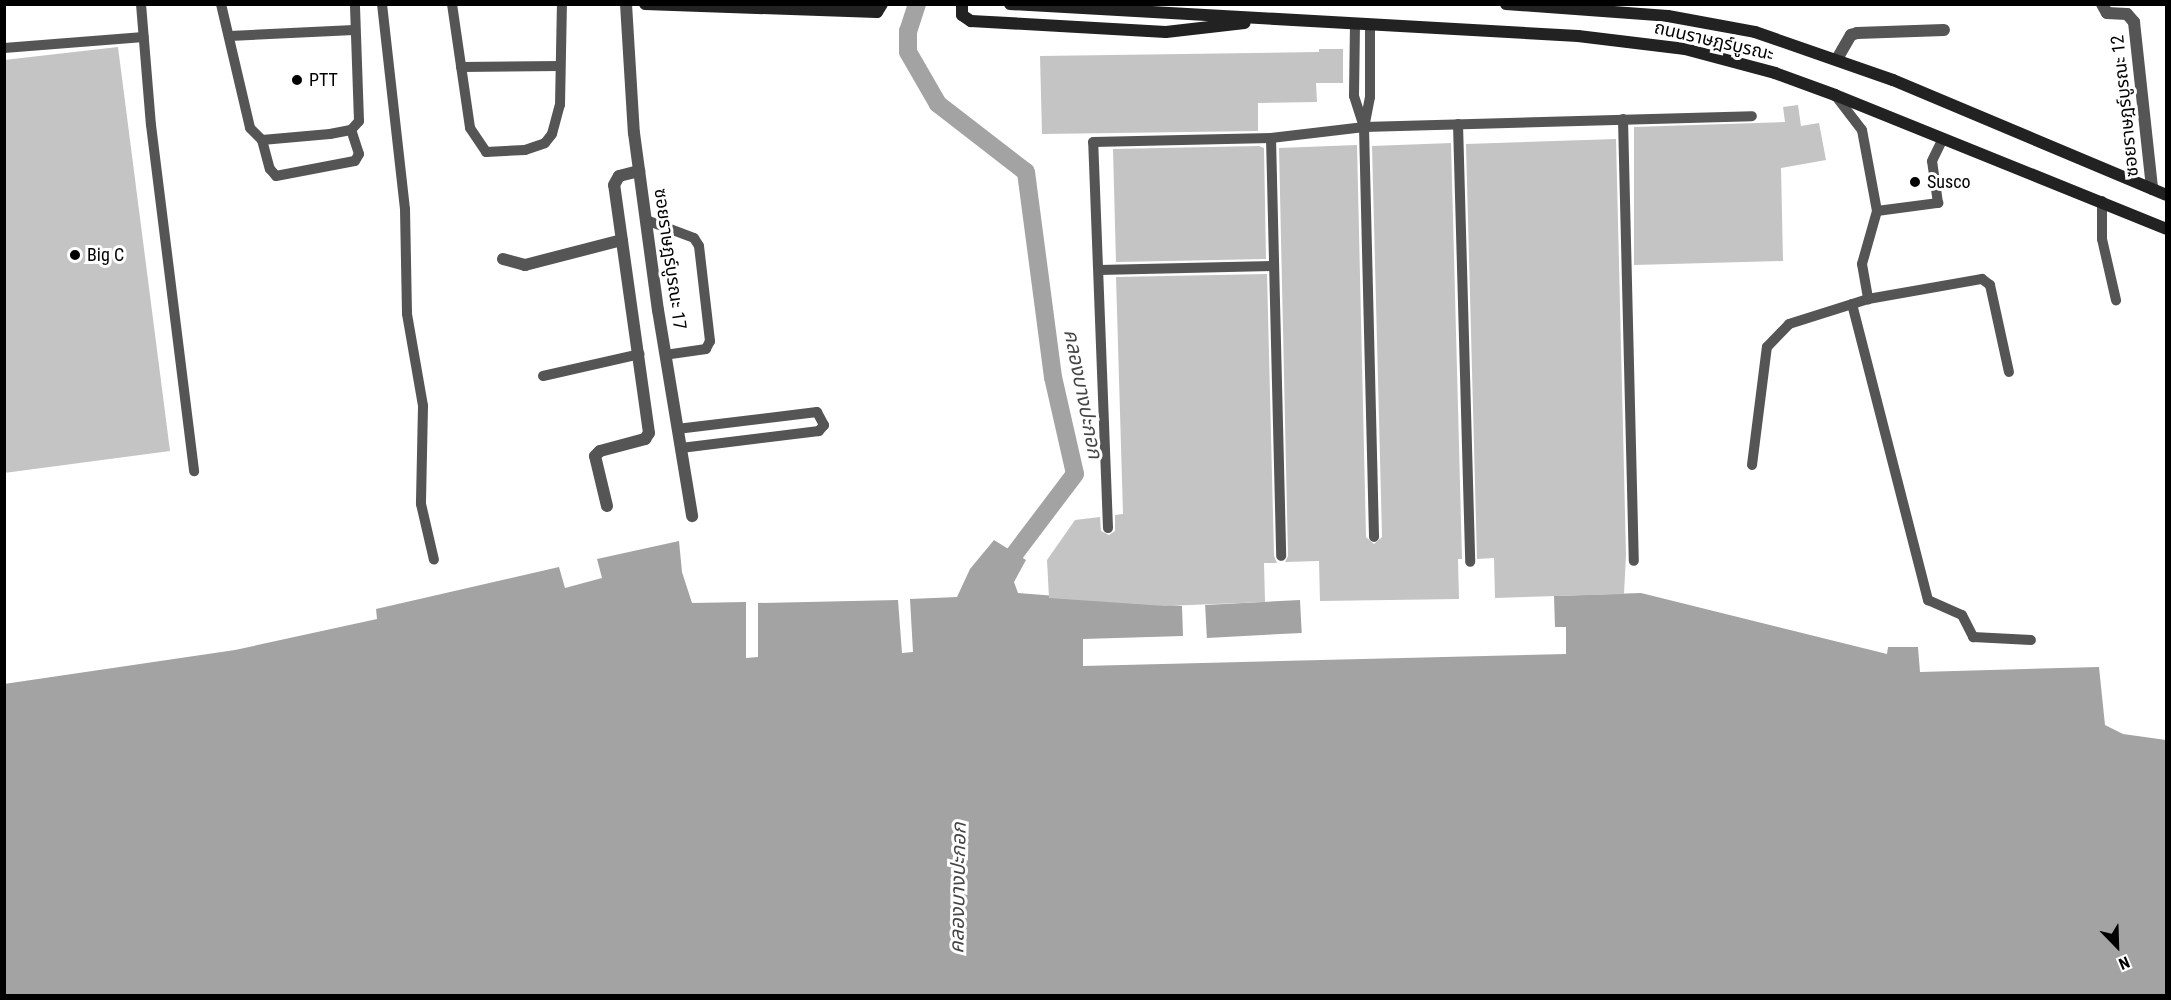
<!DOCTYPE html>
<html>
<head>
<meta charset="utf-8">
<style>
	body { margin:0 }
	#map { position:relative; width:2171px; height:1000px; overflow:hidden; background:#fff; font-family:"Roboto Condensed","Noto Sans Thai",sans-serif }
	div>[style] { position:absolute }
	.water>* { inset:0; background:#a3a3a3; transform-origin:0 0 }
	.canal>* { height:18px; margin:-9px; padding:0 9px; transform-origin:9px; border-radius:9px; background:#a3a3a3 }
	.building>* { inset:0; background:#c4c4c4 }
	.lane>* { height:10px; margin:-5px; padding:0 5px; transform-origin:5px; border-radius:5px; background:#555 }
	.street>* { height:12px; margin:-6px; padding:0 6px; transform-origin:6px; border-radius:6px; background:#555 }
	.secondary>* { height:12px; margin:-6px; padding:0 6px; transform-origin:6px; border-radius:6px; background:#222 }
	.dots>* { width:16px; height:16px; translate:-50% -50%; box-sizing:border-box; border:3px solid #fff; border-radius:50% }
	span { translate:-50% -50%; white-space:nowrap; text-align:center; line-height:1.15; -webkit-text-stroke:6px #fff; paint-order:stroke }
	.street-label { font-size:18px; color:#000 }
	.poi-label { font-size:18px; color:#000 }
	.left { translate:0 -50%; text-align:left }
	.water-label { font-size:20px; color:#444; font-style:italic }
	.frame { position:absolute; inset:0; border:6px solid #000; pointer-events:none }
	.north { position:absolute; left:2087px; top:916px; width:60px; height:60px; -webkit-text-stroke:4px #fff; paint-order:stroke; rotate:157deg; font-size:16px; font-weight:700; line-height:24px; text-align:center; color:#000 }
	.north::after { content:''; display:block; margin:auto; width:21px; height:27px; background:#000; clip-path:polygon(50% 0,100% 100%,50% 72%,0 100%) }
</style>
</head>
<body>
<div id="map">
	<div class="water">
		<i style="clip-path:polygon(994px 540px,1026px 560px,1014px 582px,1018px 593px,1182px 606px,1183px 636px,1083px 639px,1083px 666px,1566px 654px,1566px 627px,1555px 627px,1554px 596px,1641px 593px,1887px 654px,1888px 647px,1918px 647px,1920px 672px,2099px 667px,2105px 725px,2123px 734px,2166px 740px,2166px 995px,5px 995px,4px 684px,235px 650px,377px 619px,376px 609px,559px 567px,565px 588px,602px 578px,597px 559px,679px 541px,682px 572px,692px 603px,746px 602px,746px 658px,758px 657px,758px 603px,898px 600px,902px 653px,913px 652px,910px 599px,957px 597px,970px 569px)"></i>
		<i style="left:1300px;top:600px;width:33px;height:95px;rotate:87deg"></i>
	</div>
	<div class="canal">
		<i style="left:917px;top:4px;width:28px;rotate:108deg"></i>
		<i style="left:908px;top:31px;width:21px;rotate:90deg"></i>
		<i style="left:908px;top:52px;width:60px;rotate:60deg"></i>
		<i style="left:938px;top:104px;width:111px;rotate:37.7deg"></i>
		<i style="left:1026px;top:172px;width:207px;rotate:82.5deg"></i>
		<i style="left:1053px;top:377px;width:99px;rotate:77.2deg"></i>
		<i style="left:1075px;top:474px;width:124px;rotate:127.1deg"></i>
	</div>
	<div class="building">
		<i style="clip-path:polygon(118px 47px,170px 451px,4px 473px,4px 60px)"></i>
		<i style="clip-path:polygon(1319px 49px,1343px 49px,1343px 83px,1316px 83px,1317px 102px,1258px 103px,1258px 131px,1042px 134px,1040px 56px,1319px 52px)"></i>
		<i style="clip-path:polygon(1798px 105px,1801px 126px,1819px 123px,1826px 160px,1781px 168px,1783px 261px,1634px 265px,1634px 127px,1785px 122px,1783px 107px)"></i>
		<i style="clip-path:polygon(1616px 139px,1626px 555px,1624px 594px,1495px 598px,1494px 558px,1477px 559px,1466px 144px)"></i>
		<i style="clip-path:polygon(1451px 143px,1462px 559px,1458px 559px,1459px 599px,1320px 601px,1319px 561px,1285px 562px,1288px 556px,1279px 148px,1357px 145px,1366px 537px,1374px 544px,1382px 537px,1372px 146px)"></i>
		<i style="clip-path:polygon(1259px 146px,1264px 148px,1266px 259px,1116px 262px,1113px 149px)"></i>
		<i style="clip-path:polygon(1267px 274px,1274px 556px,1277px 563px,1264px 563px,1265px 602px,1165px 606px,1049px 598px,1047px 560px,1075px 520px,1100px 517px,1101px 531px,1109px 535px,1115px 531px,1115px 515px,1123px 514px,1116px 277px)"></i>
	</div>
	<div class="lane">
		<i style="left:141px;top:4px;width:121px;rotate:85.3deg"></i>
		<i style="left:151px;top:125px;width:349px;rotate:82.9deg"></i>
		<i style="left:221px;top:4px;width:127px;rotate:76.8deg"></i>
		<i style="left:250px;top:128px;width:17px;rotate:45deg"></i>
		<i style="left:262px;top:140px;width:68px;rotate:-5deg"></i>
		<i style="left:330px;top:134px;width:21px;rotate:-11deg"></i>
		<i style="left:351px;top:130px;width:12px;rotate:-48deg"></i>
		<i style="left:359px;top:121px;width:117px;rotate:-92deg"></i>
		<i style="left:382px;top:4px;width:206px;rotate:83.6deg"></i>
		<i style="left:405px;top:209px;width:105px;rotate:88.9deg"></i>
		<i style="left:407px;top:314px;width:93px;rotate:80.1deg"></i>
		<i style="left:423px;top:406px;width:98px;rotate:91.2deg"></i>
		<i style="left:421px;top:504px;width:57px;rotate:76.9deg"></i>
		<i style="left:452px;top:4px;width:125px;rotate:81.7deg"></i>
		<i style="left:470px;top:128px;width:29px;rotate:56deg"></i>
		<i style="left:486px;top:152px;width:39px;rotate:-3deg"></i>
		<i style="left:525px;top:150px;width:21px;rotate:-19deg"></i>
		<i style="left:545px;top:143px;width:11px;rotate:-52deg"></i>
		<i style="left:552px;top:134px;width:30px;rotate:-75deg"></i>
		<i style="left:560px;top:105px;width:101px;rotate:-88.9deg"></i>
		<i style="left:1355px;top:24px;width:72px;rotate:90.8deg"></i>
		<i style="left:1354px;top:96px;width:29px;rotate:72deg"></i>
		<i style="left:1370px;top:26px;width:71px;rotate:90deg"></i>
		<i style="left:1370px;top:97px;width:31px;rotate:101deg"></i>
		<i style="left:1364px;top:127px;width:410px;rotate:88.6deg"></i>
		<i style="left:230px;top:36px;width:124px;rotate:-2.8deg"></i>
		<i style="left:4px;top:48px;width:140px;rotate:-4.5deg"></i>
		<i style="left:461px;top:67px;width:99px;rotate:-0.6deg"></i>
		<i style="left:1835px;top:95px;width:44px;rotate:52.4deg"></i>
		<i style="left:1862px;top:130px;width:82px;rotate:79.5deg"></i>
		<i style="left:1877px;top:211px;width:55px;rotate:105.8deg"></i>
		<i style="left:1862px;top:264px;width:36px;rotate:80deg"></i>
		<i style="left:1623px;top:119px;width:442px;rotate:88.6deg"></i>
		<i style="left:1458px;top:124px;width:438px;rotate:88.4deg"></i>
		<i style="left:1271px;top:138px;width:418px;rotate:88.6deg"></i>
		<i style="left:262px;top:140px;width:30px;rotate:75deg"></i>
		<i style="left:270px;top:169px;width:9px;rotate:49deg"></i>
		<i style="left:276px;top:176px;width:80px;rotate:-10.8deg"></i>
		<i style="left:355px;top:161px;width:8px;rotate:-60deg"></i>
		<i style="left:359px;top:154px;width:25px;rotate:-108deg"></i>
		<i style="left:2102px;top:201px;width:38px;rotate:90deg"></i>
		<i style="left:2102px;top:239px;width:63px;rotate:77.1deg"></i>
		<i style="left:1877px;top:211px;width:62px;rotate:-7.5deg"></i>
		<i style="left:1938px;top:203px;width:42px;rotate:-98.1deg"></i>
		<i style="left:1932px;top:161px;width:25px;rotate:-64deg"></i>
		<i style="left:646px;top:220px;width:51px;rotate:20.6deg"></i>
		<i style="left:694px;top:238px;width:9px;rotate:58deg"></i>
		<i style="left:699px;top:246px;width:96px;rotate:83.4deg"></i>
		<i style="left:710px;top:341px;width:9px;rotate:117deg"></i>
		<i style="left:706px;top:349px;width:41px;rotate:171.7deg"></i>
		<i style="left:1099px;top:270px;width:173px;rotate:-1.3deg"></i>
		<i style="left:1852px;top:304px;width:306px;rotate:75.6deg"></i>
		<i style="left:1928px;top:600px;width:37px;rotate:24deg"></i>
		<i style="left:1962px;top:615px;width:25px;rotate:63deg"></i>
		<i style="left:1973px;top:637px;width:58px;rotate:3deg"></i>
		<i style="left:543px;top:376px;width:99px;rotate:-12.8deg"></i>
		<i style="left:677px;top:429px;width:141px;rotate:-6.9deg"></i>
		<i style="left:817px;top:412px;width:15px;rotate:62deg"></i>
		<i style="left:824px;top:425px;width:8px;rotate:130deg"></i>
		<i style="left:819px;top:431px;width:139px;rotate:173deg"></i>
		<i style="left:1752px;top:465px;width:119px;rotate:-82.8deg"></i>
		<i style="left:1767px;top:347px;width:32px;rotate:-46deg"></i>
		<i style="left:1789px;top:324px;width:83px;rotate:-17.6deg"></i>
		<i style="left:1868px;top:299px;width:116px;rotate:-10deg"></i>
		<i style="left:1982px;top:279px;width:10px;rotate:37deg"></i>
		<i style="left:1990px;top:285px;width:89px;rotate:77.7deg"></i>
		<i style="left:1108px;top:528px;width:386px;rotate:-92.2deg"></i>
		<i style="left:1093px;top:142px;width:178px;rotate:-1.3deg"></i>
		<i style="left:1271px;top:138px;width:94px;rotate:-6.7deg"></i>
		<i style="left:1364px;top:127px;width:388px;rotate:-1.6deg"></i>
	</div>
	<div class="street">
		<i style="left:626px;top:4px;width:129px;rotate:86.5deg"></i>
		<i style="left:634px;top:133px;width:179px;rotate:82.3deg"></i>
		<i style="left:658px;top:310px;width:209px;rotate:80.6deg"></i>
		<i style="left:2102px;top:4px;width:10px;rotate:61deg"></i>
		<i style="left:2107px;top:13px;width:20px;rotate:3deg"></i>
		<i style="left:2127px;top:14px;width:11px;rotate:49deg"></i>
		<i style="left:2134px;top:22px;width:168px;rotate:83.8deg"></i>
		<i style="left:1837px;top:59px;width:28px;rotate:-60deg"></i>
		<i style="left:1851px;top:35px;width:6px;rotate:-18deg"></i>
		<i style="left:1857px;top:33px;width:87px;rotate:-2deg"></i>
		<i style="left:503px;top:259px;width:23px;rotate:15deg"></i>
		<i style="left:525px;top:265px;width:100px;rotate:-14.5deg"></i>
		<i style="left:607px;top:506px;width:51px;rotate:-103.5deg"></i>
		<i style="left:595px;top:456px;width:7px;rotate:-45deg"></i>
		<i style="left:600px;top:451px;width:47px;rotate:-14.9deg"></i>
		<i style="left:645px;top:439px;width:7px;rotate:-56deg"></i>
		<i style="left:649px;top:433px;width:250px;rotate:-98deg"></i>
		<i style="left:614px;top:185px;width:10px;rotate:-61deg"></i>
		<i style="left:619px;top:176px;width:21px;rotate:-14deg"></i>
	</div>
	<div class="secondary">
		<i style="left:645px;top:4px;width:232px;rotate:2deg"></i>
		<i style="left:877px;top:12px;width:9px;rotate:-58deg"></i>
		<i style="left:962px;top:4px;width:11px;rotate:90deg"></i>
		<i style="left:962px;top:15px;width:11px;rotate:34deg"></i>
		<i style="left:971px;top:21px;width:195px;rotate:3.2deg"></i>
		<i style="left:1166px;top:32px;width:79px;rotate:-6.6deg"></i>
		<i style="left:1010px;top:4px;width:569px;rotate:3.22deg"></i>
		<i style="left:1578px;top:36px;width:108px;rotate:6.9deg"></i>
		<i style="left:1685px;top:49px;width:93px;rotate:14.9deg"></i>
		<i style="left:1775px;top:73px;width:64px;rotate:20.1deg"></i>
		<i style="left:1835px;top:95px;width:357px;rotate:22deg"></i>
		<i style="left:1506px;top:4px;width:162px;rotate:4.2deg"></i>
		<i style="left:1668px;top:16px;width:88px;rotate:10.4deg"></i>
		<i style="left:1755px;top:32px;width:146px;rotate:19.2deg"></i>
		<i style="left:1893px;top:80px;width:296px;rotate:22.8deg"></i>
	</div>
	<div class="dots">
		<i style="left:297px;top:80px;background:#000"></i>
		<i style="left:1915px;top:182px;background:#000"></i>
		<i style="left:75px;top:255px;background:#000"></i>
	</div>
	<div class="street-label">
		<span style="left:1714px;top:41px;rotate:13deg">ถนนราษฎร์บูรณะ</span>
		<span style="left:2125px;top:106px;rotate:-96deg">ซอยราษฎร์บูรณะ 12</span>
		<span style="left:670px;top:259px;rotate:82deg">ซอยราษฎร์บูรณะ 17</span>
	</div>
	<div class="poi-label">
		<span class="left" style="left:309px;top:80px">PTT</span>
		<span class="left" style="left:1927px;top:182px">Susco</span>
		<span class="left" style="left:87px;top:255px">Big C</span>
	</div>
	<div class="water-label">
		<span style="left:1083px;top:394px;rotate:79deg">คลองบางปะกอก</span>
		<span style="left:958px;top:888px;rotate:-89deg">คลองบางปะกอก</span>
	</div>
	<div class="frame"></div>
	<div class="north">N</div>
</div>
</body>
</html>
